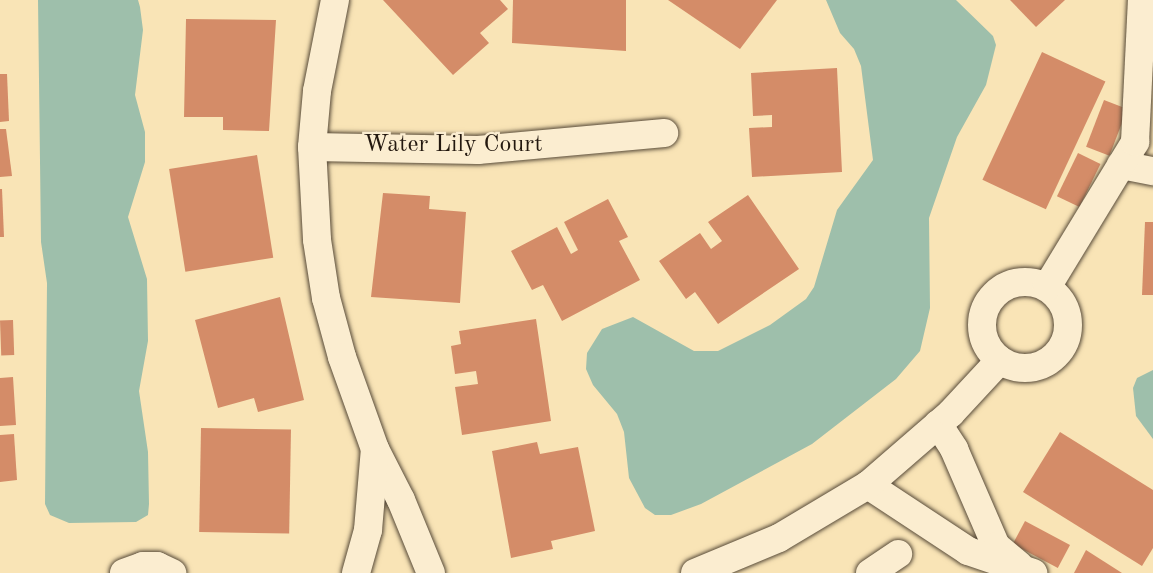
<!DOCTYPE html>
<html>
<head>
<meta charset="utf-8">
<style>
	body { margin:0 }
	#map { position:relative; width:1153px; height:573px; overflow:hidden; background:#f9e4b6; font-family:"Old Standard TT",serif }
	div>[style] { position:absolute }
	.water>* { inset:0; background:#9ebfab }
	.building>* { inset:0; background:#d48c68; transform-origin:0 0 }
	.roads { filter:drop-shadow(0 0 2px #584b39) drop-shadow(0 0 2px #584b39) }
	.minor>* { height:28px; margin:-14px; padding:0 14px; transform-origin:14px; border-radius:14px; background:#fbedd0 }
	.minor>.ring { margin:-14px; padding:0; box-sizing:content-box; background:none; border:28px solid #fbedd0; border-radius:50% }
	span { translate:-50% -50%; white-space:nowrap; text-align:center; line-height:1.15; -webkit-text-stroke:4.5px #fbedd0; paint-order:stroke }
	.street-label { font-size:24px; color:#23180f }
</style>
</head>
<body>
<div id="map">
	<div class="water">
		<i style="clip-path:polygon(38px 0,138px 0,140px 7px,143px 30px,135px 95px,145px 132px,145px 162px,128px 217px,147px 279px,148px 341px,139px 391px,148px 452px,149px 504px,148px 515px,136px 522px,69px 523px,50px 515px,45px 504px,47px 283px,41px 242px)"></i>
		<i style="clip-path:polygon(826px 0,956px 0,993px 36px,996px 45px,986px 85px,957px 137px,929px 218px,930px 308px,920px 351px,896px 379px,812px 444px,701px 504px,671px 515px,655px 515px,645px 508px,629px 478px,624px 432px,617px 414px,593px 385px,586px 369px,587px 353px,602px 329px,633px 317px,694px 351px,718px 351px,770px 325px,806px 299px,814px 287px,837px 210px,873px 160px,861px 66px,854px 49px,840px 33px)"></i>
		<i style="clip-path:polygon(1153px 370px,1153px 439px,1136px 416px,1133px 388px,1137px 378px)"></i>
	</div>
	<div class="building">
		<i style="clip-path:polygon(383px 0,500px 0,508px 9px,480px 33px,489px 43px,453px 75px)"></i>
		<i style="clip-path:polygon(513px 0,626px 0,626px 51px,512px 43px)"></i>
		<i style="clip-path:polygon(668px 0,777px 0,740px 49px)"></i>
		<i style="clip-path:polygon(1010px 0,1065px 0,1036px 27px)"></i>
		<i style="clip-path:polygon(186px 19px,276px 20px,269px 131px,223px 130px,223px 117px,184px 117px)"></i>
		<i style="left:1042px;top:52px;width:70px;height:141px;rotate:25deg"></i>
		<i style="clip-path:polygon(837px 68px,842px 172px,752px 177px,749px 128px,772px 127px,772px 115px,753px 116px,751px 73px)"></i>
		<i style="clip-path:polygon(0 74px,7px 74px,9px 121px,0 122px)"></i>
		<i style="left:1104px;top:100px;width:25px;height:50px;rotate:21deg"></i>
		<i style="clip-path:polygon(0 129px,6px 129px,12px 176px,0 177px)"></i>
		<i style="left:1078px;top:153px;width:25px;height:48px;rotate:26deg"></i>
		<i style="left:257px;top:155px;width:104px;height:89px;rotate:81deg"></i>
		<i style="clip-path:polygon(0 189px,2px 189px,4px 237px,0 237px)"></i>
		<i style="clip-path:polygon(383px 193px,430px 196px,429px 209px,466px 212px,460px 303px,371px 297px)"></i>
		<i style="clip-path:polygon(748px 195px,799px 269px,718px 324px,695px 292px,686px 299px,659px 261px,700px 233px,711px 249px,722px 241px,708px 222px)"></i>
		<i style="clip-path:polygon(608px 199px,628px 237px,619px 241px,640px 280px,562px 321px,543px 285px,532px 290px,511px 251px,557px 227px,571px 254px,578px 250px,564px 222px)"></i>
		<i style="clip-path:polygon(1145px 222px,1153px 222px,1153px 295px,1142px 295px)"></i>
		<i style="clip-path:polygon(280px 297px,304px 400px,258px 412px,254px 398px,218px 408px,195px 320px)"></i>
		<i style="clip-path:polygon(536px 319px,551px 421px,462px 435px,455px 387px,478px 384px,476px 371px,455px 374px,451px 346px,461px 344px,459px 331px)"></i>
		<i style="left:13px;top:320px;width:35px;height:13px;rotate:88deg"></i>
		<i style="clip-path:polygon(13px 377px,16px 425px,0 426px,0 378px)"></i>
		<i style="left:201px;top:428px;width:90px;height:104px;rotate:1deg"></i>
		<i style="clip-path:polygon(1060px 432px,1153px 490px,1153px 548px,1142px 566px,1023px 492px)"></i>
		<i style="clip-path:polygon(14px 434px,17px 480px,0 482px,0 435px)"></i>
		<i style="clip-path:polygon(537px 442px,540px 454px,578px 447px,595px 531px,551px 541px,553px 549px,511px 558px,492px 451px)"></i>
		<i style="left:1025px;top:521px;width:51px;height:26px;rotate:28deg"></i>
		<i style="clip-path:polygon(1086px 550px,1122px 573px,1074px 573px)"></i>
	</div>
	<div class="roads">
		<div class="minor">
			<i style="left:335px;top:0;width:93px;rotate:101.2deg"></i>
			<i style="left:317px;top:91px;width:56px;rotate:95.1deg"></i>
			<i style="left:312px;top:147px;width:93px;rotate:86.9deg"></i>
			<i style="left:317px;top:240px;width:59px;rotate:81.2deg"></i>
			<i style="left:326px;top:298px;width:61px;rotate:74.8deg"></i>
			<i style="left:342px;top:357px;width:98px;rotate:70.3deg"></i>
			<i style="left:375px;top:449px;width:57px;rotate:63deg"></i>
			<i style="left:401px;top:500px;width:79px;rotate:67.7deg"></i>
			<i style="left:312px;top:147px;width:166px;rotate:1deg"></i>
			<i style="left:478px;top:150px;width:187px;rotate:-5.2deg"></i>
			<i style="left:1121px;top:165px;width:33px;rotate:11deg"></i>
			<i class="ring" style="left:982px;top:282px;width:58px;height:58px"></i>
			<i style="left:1047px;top:287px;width:170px;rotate:-58.7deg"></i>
			<i style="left:1135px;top:142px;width:142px;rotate:-87.2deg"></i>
			<i style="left:938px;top:424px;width:30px;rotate:57deg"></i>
			<i style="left:954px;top:449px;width:106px;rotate:66.6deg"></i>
			<i style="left:996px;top:546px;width:30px;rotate:40deg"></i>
			<i style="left:868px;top:485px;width:120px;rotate:33.4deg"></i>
			<i style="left:968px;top:551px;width:69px;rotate:18.7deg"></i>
			<i style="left:124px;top:573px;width:20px;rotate:-20deg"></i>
			<i style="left:143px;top:566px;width:14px"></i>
			<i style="left:157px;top:566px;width:17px;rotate:25deg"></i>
			<i style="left:356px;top:573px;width:45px;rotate:-74.4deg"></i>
			<i style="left:368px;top:530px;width:81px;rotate:-85.1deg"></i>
			<i style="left:695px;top:573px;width:91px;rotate:-22.6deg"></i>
			<i style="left:779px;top:538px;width:104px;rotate:-30.8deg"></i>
			<i style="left:868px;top:485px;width:110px;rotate:-40.9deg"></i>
			<i style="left:951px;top:413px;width:72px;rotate:-47.2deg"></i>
			<i style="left:870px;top:573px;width:34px;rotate:-34deg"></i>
		</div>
	</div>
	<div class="street-label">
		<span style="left:453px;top:146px">Water Lily Court</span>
	</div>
</div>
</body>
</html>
